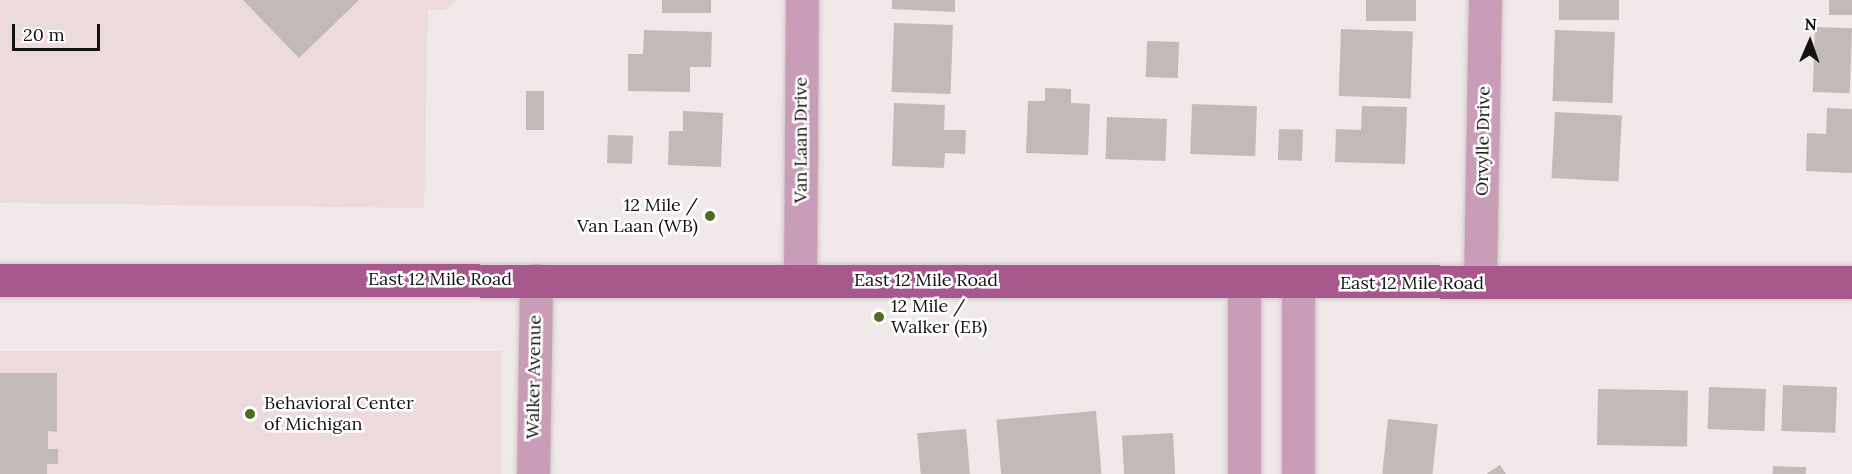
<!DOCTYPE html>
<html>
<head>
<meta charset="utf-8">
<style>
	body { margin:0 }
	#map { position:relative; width:1852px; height:474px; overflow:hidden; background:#f1e8e9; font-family:Lora,serif }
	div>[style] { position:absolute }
	.built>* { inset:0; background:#ecdadd; transform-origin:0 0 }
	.building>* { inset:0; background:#c2b9b8; transform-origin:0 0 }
	.roads { filter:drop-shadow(0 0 2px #cec6c6) drop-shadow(0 0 2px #cec6c6) }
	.minor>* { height:33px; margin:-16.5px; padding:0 16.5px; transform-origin:16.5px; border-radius:16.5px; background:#c99cb8 }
	.major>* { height:33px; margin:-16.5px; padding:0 16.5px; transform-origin:16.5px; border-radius:16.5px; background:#a7588d }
	.dots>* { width:16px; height:16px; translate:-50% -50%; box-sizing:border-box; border:3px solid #fff; border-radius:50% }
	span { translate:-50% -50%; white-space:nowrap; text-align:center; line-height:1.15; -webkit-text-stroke:5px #fff; paint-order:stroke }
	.street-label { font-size:18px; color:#141111 }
	.poi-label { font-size:18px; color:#141111 }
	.right { translate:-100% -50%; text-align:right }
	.left { translate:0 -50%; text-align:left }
	.north { position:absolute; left:1780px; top:12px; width:60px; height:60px; -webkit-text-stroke:4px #fff; paint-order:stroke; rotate:2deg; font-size:16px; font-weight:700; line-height:24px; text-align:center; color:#141111 }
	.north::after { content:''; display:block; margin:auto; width:21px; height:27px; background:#141111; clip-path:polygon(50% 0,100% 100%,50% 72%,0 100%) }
	.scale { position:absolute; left:12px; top:24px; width:88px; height:27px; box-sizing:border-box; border:3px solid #141111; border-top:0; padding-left:8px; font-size:18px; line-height:21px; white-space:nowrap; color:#141111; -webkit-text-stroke:4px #fff; paint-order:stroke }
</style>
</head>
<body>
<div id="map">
	<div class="built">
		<i style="clip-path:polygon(0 0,458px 0,445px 10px,428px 10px,424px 208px,0 203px)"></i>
		<i style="left:0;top:351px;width:501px;height:123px"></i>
	</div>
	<div class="building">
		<i style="clip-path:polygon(243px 0,359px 0,299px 58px)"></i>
		<i style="left:662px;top:0;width:49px;height:13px"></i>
		<i style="clip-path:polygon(892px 0,955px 0,955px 12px,892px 9px)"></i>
		<i style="left:1366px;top:0;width:50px;height:21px"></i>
		<i style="left:1559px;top:0;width:60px;height:20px"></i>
		<i style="left:1829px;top:0;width:23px;height:15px"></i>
		<i style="left:894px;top:23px;width:59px;height:69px;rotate:2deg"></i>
		<i style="left:1815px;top:27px;width:37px;height:65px;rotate:2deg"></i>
		<i style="left:1341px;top:29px;width:72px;height:67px;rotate:2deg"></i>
		<i style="clip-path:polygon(644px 30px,712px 32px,711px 67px,690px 67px,690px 92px,628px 91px,628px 54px,643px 54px)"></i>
		<i style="left:1555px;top:30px;width:60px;height:71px;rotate:2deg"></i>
		<i style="left:1147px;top:41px;width:32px;height:36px;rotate:2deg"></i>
		<i style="clip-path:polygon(1045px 88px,1071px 89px,1071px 103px,1090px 104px,1088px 155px,1026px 153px,1028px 101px,1045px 101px)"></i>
		<i style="left:526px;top:91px;width:18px;height:39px"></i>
		<i style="clip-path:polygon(894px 103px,945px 105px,944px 130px,966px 130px,965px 154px,945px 153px,944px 168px,892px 166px)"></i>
		<i style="left:1192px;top:104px;width:65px;height:50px;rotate:2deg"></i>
		<i style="clip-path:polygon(1362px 106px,1407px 107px,1405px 164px,1335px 162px,1336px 129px,1361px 130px)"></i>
		<i style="clip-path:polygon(1827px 108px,1852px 109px,1852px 173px,1806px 171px,1807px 133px,1826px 134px)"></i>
		<i style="clip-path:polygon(683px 111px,723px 113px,721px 167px,668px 165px,669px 131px,683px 131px)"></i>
		<i style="left:1555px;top:112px;width:67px;height:66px;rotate:3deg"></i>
		<i style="left:1107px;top:117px;width:60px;height:42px;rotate:2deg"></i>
		<i style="left:1279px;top:129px;width:24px;height:31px;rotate:2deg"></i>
		<i style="left:608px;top:135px;width:25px;height:28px;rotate:2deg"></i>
		<i style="clip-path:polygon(0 373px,57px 373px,57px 432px,48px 431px,48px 449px,58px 449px,58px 464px,47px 464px,47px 474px,0 474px)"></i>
		<i style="left:1783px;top:385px;width:54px;height:46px;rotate:2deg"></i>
		<i style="left:1709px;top:387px;width:57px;height:42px;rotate:2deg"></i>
		<i style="left:1598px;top:389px;width:90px;height:56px;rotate:1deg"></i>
		<i style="left:1096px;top:411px;width:63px;height:100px;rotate:85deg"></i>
		<i style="left:1388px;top:419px;width:50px;height:55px;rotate:6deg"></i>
		<i style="left:966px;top:429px;width:45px;height:49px;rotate:85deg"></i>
		<i style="left:1173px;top:433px;width:41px;height:51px;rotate:87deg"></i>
		<i style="clip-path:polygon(1500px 465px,1506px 474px,1486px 474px)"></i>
		<i style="left:1773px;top:466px;width:33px;height:8px;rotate:2deg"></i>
	</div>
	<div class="roads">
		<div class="minor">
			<i style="left:800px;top:280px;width:280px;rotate:-89.6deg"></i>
			<i style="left:1244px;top:282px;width:192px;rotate:90deg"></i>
			<i style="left:1480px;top:282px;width:282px;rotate:-89deg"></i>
			<i style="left:1298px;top:283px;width:191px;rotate:90deg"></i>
			<i style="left:533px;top:474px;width:194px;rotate:-89.1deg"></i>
		</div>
		<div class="major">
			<i style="left:0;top:280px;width:1852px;rotate:0.06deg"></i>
		</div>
	</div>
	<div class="dots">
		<i style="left:710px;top:216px;background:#4f6c21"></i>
		<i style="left:879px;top:317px;background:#4f6c21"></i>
		<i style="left:250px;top:414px;background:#4f6c21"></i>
	</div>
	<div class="street-label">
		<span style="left:801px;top:140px;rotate:-90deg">Van Laan Drive</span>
		<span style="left:1483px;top:141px;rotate:-89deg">Orvylle Drive</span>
		<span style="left:440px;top:279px">East 12 Mile Road</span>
		<span style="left:926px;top:280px">East 12 Mile Road</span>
		<span style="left:1412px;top:283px">East 12 Mile Road</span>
		<span style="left:534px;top:377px;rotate:-89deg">Walker Avenue</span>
	</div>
	<div class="poi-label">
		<span class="right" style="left:698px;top:216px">12 Mile /<br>Van Laan (WB)</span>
		<span class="left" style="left:891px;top:317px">12 Mile /<br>Walker (EB)</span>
		<span class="left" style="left:264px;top:414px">Behavioral Center<br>of Michigan</span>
	</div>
	<div class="north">N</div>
	<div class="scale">20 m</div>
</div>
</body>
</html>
